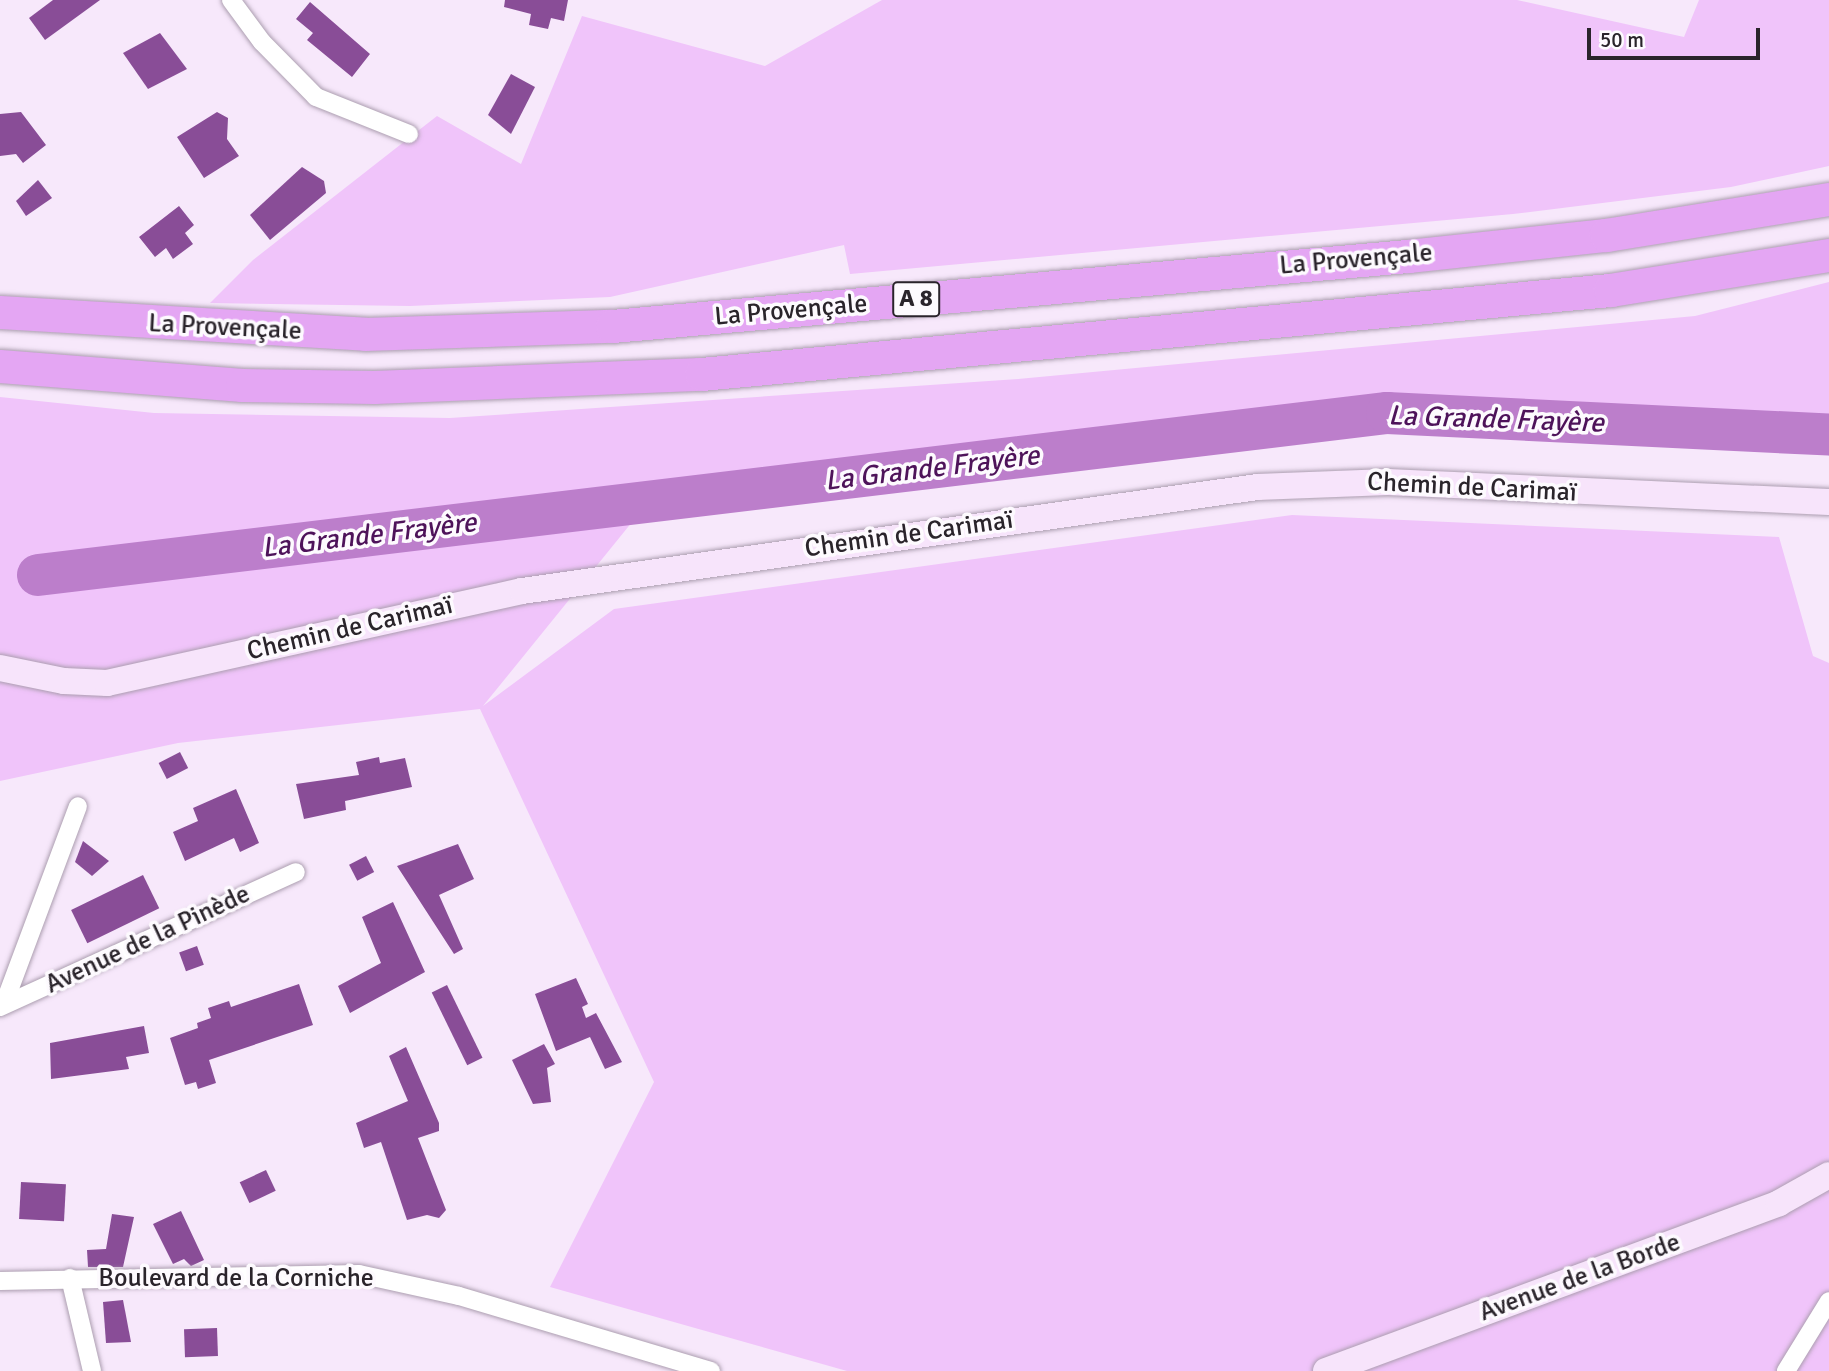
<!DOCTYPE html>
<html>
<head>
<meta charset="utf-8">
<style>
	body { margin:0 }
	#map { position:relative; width:1829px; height:1371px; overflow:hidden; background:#f7e8fb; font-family:Signika,sans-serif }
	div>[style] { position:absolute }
	.green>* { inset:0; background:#f0c4fa }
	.river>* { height:42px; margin:-21px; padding:0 21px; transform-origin:21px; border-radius:21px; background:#bc7ecb }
	.building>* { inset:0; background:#894d97; transform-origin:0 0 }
	.roads { filter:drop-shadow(0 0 2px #ac9eb0) drop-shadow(0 0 2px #ac9eb0) }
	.street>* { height:18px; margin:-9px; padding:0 9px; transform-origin:9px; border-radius:9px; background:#fff }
	.secondary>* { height:26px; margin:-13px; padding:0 13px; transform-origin:13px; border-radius:13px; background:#f7e4fb }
	.highway>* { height:33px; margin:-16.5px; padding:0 16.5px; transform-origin:16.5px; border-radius:16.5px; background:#e4a6f3 }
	span { translate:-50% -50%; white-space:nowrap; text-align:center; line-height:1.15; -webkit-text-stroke:7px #fdfafe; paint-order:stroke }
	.shield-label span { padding:2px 5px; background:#fdfafe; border:2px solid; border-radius:5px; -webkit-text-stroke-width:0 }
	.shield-label { font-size:24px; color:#2a242b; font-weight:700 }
	.street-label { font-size:26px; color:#2a242b }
	.water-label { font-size:28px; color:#4e135a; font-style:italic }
	.scale { position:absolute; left:1587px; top:28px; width:173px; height:32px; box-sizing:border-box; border:4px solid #2a242b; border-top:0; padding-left:9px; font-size:21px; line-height:24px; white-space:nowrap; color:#2a242b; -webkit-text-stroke:5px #fdfafe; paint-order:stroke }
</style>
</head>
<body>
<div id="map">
	<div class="green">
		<i style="clip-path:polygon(882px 0,1517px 0,1684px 37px,1699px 0,1829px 0,1829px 166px,1731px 187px,1513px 214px,850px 274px,844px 245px,610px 297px,410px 306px,210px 303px,253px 260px,437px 116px,521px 164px,582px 16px,765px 66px)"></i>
		<i style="clip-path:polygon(1829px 282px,1829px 423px,1337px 405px,658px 490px,483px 706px,614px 609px,1292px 515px,1779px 537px,1813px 656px,1829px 663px,1829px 1371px,847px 1371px,550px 1287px,654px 1082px,480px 709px,178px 743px,0 781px,0 397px,154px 413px,450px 418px,1018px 379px,1695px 316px)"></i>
	</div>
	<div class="river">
		<i style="left:38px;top:575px;width:1359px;rotate:-6.85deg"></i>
		<i style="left:1387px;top:413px;width:443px;rotate:2.8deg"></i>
	</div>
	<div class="building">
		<i style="clip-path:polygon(53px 0,100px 0,45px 40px,29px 18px)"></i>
		<i style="clip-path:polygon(505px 0,568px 0,564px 21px,551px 18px,548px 29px,529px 25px,531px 14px,504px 7px)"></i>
		<i style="clip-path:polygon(310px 2px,370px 54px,352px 77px,307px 40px,313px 33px,296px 19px)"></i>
		<i style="clip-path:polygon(160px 33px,187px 69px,148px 89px,123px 53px)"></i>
		<i style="clip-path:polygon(511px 74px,535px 87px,511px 134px,488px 115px)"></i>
		<i style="clip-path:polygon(21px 112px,46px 145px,23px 163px,16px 154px,0 156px,0 114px)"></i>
		<i style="clip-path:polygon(217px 112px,228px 118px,227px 139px,239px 156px,204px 178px,177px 137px)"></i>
		<i style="clip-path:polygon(302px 167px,324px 181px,326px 193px,270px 240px,250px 215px)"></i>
		<i style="clip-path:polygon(38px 180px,52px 198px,26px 216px,16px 201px)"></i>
		<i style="clip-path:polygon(179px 206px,194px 225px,185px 233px,193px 244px,173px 259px,166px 248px,155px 257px,139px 237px)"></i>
		<i style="left:180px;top:752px;width:18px;height:24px;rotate:63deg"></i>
		<i style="clip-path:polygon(379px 757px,380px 763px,405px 758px,412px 787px,345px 801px,346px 810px,304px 819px,296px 784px,359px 775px,356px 762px)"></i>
		<i style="clip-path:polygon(236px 789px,259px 843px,240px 852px,234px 838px,185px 861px,173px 832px,198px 821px,193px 808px)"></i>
		<i style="clip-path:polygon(83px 841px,109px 861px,92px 876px,75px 862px)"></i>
		<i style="clip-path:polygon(458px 844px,474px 879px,439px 895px,463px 949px,454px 954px,397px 866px)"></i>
		<i style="left:366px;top:856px;width:18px;height:19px;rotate:63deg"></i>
		<i style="left:143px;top:875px;width:37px;height:80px;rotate:64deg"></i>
		<i style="clip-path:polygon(393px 902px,425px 972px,350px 1013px,338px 986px,381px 963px,362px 917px)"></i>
		<i style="left:197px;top:946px;width:20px;height:19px;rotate:70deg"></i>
		<i style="clip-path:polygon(576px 978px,588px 1004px,582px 1007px,586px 1018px,596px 1013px,622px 1062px,605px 1069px,590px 1037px,556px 1051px,535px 994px)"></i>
		<i style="clip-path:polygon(299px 984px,313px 1025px,209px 1060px,216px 1083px,198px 1089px,196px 1082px,185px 1085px,170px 1038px,198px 1028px,197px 1023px,211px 1018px,208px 1008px,229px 1001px,231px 1007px)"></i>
		<i style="left:447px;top:985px;width:81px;height:17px;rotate:64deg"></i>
		<i style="clip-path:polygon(144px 1026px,149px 1053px,126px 1057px,129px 1069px,51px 1079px,50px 1043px)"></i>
		<i style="clip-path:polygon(544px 1044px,555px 1064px,547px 1068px,551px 1102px,533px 1104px,512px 1060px)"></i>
		<i style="clip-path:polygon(406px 1047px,439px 1123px,439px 1131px,418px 1138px,446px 1210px,439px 1218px,427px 1215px,407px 1220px,381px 1142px,364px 1148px,356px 1123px,408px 1101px,389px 1056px)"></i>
		<i style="left:266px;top:1170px;width:23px;height:29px;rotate:65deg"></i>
		<i style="left:21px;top:1182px;width:45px;height:37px;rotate:3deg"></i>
		<i style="clip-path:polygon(181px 1211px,204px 1260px,191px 1266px,184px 1259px,173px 1264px,153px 1224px)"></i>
		<i style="clip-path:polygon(112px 1214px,134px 1217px,123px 1267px,88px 1267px,87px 1250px,106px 1249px)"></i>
		<i style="clip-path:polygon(123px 1300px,131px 1342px,106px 1343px,103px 1302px)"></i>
		<i style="left:217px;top:1328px;width:28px;height:33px;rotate:88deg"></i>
	</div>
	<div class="roads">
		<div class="street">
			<i style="left:231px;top:0;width:52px;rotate:53.6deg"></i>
			<i style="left:262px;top:42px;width:77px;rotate:45.5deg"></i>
			<i style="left:316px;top:97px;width:100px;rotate:21.7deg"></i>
			<i style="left:4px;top:1004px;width:211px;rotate:-69.5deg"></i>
			<i style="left:0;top:1007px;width:325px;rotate:-24.5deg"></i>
			<i style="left:70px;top:1278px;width:96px;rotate:76.7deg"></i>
			<i style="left:0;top:1281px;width:359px;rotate:-1.1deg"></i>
			<i style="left:359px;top:1274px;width:102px;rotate:12.4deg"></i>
			<i style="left:459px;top:1296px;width:263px;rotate:16.6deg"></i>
			<i style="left:1786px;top:1371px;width:82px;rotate:-58.4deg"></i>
		</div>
		<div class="secondary">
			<i style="left:0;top:668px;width:65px;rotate:11.5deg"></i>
			<i style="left:64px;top:681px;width:43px;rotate:2.7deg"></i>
			<i style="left:107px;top:683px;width:425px;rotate:-12.5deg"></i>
			<i style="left:522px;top:591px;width:742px;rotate:-8.05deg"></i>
			<i style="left:1257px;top:487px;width:131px;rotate:-2.2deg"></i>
			<i style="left:1388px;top:482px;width:441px;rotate:2.6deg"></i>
			<i style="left:1326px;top:1371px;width:483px;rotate:-20.3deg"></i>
			<i style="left:1779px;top:1203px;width:57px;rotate:-29.2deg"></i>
		</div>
		<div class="highway">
			<i style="left:0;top:312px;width:366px;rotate:3.4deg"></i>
			<i style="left:365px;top:334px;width:247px;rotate:-1.9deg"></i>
			<i style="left:612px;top:326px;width:799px;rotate:-5.03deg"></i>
			<i style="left:1408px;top:256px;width:199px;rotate:-6.1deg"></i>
			<i style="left:1606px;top:235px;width:226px;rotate:-9.2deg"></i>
			<i style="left:0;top:366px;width:243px;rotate:4.5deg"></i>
			<i style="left:242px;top:385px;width:132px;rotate:0.9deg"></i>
			<i style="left:374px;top:387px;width:327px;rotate:-2.3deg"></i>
			<i style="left:701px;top:374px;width:913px;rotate:-5.28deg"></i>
			<i style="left:1610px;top:290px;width:222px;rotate:-9.1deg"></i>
		</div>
	</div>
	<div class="shield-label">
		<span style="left:916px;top:299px">A 8</span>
	</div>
	<div class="street-label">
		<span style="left:1356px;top:260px;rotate:-5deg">La Provençale</span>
		<span style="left:791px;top:311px;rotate:-5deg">La Provençale</span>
		<span style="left:225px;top:328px;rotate:3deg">La Provençale</span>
		<span style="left:1472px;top:488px;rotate:3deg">Chemin de Carimaï</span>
		<span style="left:909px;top:535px;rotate:-8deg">Chemin de Carimaï</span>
		<span style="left:350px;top:629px;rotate:-13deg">Chemin de Carimaï</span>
		<span style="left:148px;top:940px;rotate:-25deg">Avenue de la Pinède</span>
		<span style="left:1580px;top:1278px;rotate:-20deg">Avenue de la Borde</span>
		<span style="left:236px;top:1279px">Boulevard de la Corniche</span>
	</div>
	<div class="water-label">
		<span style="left:1496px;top:419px;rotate:2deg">La Grande Frayère</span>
		<span style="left:932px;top:468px;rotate:-7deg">La Grande Frayère</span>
		<span style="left:369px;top:535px;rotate:-7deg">La Grande Frayère</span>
	</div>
	<div class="scale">50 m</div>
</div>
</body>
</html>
